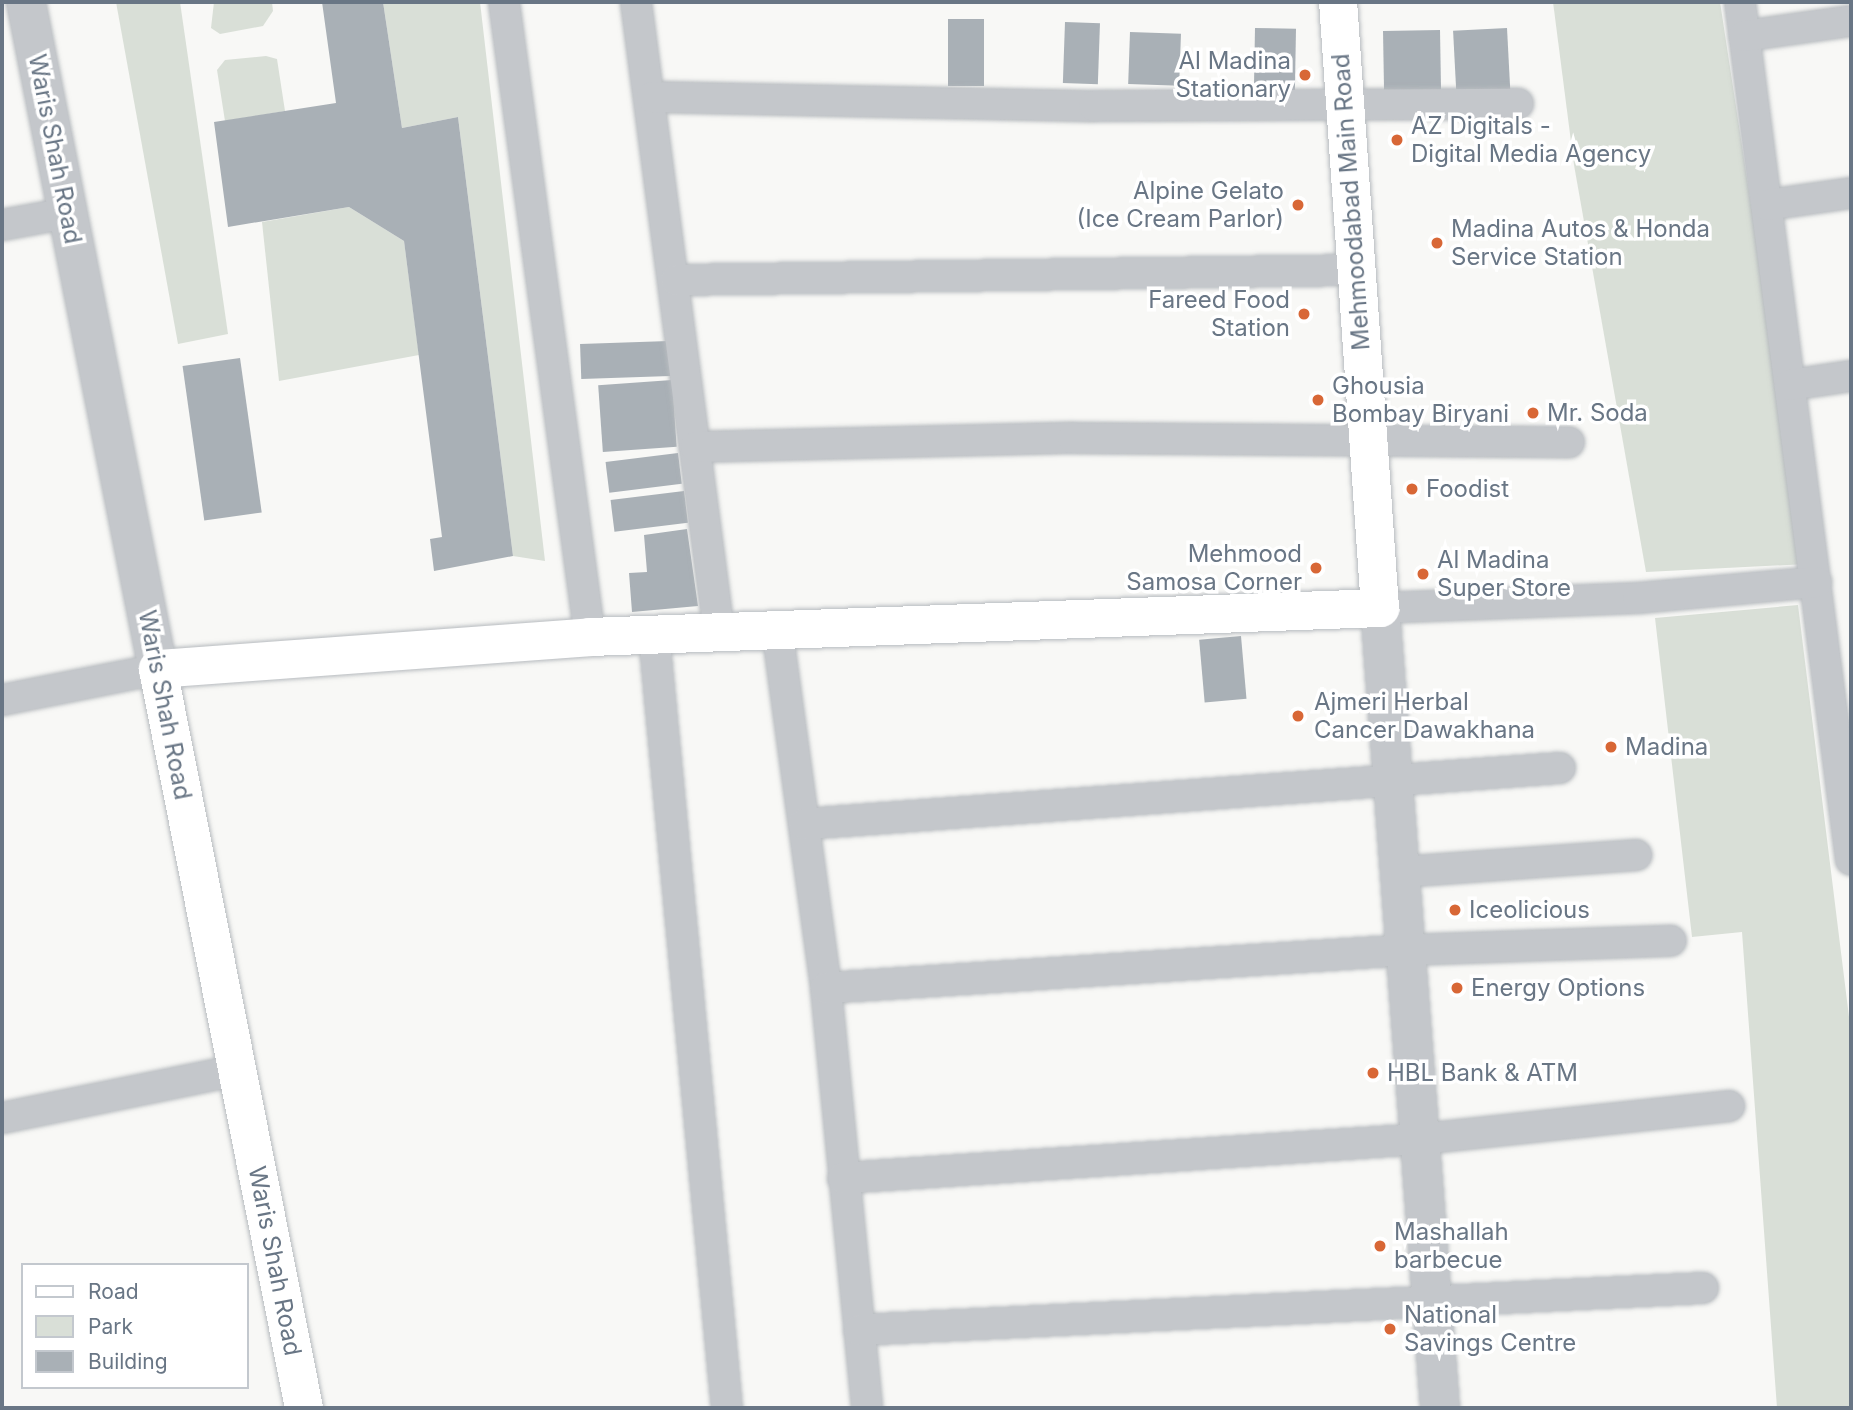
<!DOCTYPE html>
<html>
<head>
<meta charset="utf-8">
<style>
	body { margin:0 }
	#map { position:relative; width:1853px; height:1410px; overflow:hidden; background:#f8f8f6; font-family:Inter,sans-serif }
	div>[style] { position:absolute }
	.green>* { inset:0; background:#d9dfd7 }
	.building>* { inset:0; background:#a9b0b6; transform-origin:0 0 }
	.roads { filter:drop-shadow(0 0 2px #b7bbbf) drop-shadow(0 0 2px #b7bbbf) }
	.minor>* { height:30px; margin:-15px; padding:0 15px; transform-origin:15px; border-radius:15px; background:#c4c7cb }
	.tertiary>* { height:38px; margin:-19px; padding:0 19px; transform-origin:19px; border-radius:19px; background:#c4c7cb }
	.secondary>* { height:38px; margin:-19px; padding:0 19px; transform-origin:19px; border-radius:19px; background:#fff }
	.dots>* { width:19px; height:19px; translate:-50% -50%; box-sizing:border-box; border:4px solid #fff; border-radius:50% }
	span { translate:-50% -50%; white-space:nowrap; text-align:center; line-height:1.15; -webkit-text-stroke:7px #fff; paint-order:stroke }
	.poi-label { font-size:24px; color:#697685 }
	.right { translate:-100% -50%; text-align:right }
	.left { translate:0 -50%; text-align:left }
	.street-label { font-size:24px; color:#697685 }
	.frame { position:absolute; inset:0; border:4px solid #697685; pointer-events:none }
	.legend { position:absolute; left:21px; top:1263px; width:228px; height:126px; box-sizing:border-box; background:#fff; border:2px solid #c3c8ce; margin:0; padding:9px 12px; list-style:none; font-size:21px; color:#697685 }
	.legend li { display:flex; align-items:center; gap:14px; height:35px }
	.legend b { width:35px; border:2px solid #c3c8ce }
</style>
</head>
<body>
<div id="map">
	<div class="green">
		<i style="clip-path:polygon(116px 2px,180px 2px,228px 334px,178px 344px)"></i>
		<i style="clip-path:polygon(214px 2px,272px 2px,273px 11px,263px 26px,220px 34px,211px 28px)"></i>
		<i style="clip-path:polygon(383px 2px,480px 2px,545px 561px,513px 556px,458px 117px,402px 128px)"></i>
		<i style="clip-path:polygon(1553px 2px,1720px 2px,1806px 564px,1646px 572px,1574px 165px)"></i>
		<i style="clip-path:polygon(266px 56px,277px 59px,285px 111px,225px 121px,217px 70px,225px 60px)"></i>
		<i style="clip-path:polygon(349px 207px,404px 241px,419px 355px,279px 381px,262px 222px)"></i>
		<i style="clip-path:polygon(1798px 605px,1851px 1033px,1851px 1408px,1777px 1408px,1742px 932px,1692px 937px,1655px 618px)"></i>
	</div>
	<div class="building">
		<i style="clip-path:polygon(322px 2px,383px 2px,402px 128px,458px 117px,513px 556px,434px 571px,430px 539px,442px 537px,404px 241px,349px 207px,228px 227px,214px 122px,336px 103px)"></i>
		<i style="left:948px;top:19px;width:36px;height:67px"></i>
		<i style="left:1065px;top:22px;width:35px;height:61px;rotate:2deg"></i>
		<i style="left:1255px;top:28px;width:41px;height:62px;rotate:1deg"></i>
		<i style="left:1507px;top:28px;width:63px;height:54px;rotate:87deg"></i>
		<i style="left:1440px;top:30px;width:65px;height:57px;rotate:89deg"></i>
		<i style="left:1130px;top:32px;width:51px;height:52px;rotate:2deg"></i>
		<i style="left:669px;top:341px;width:35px;height:89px;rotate:88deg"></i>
		<i style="left:240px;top:358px;width:156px;height:58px;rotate:82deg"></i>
		<i style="left:672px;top:380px;width:67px;height:74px;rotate:86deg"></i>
		<i style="left:678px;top:453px;width:31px;height:73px;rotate:83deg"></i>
		<i style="left:684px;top:491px;width:32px;height:74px;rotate:83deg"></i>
		<i style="clip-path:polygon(687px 529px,698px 606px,632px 612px,629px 573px,647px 572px,644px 535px)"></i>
		<i style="left:1241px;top:636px;width:63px;height:42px;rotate:85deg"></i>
	</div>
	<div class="roads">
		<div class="minor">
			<i style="left:504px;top:2px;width:641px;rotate:82.29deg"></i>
			<i style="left:636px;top:2px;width:635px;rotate:82.49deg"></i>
			<i style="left:1740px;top:2px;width:865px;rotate:82.63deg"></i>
			<i style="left:1744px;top:36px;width:108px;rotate:-8deg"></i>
			<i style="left:652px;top:97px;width:442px;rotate:1.2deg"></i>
			<i style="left:1094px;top:106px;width:424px;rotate:-0.3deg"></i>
			<i style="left:1767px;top:205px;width:85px;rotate:-8.1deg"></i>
			<i style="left:2px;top:225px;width:67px;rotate:-10.3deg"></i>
			<i style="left:676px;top:280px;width:680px;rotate:-0.84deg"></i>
			<i style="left:1790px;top:385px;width:62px;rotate:-8.4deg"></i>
			<i style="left:696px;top:447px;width:377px;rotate:-1.4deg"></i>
			<i style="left:1073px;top:438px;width:496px;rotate:0.5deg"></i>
			<i style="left:1380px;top:608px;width:258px;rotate:-2.2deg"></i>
			<i style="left:1638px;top:598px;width:179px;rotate:-5.1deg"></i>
			<i style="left:777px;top:629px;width:362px;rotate:82.2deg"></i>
			<i style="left:826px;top:988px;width:422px;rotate:84.4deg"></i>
			<i style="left:654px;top:635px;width:776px;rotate:84.61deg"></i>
			<i style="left:2px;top:700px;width:159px;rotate:-11.2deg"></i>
			<i style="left:804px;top:824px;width:758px;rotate:-4.24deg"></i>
			<i style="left:1401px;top:872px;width:236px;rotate:-4.1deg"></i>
			<i style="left:826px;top:988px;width:582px;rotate:-3.74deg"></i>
			<i style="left:1407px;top:950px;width:264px;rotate:-2deg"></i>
			<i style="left:2px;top:1118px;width:241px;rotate:-11.5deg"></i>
			<i style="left:843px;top:1178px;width:579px;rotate:-3.86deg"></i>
			<i style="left:1421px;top:1139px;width:310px;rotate:-6.1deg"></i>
			<i style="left:859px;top:1330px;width:845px;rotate:-2.85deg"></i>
		</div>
		<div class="tertiary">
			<i style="left:26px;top:2px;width:680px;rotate:78.81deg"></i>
			<i style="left:1380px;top:608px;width:802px;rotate:85.71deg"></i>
		</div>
		<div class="secondary">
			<i style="left:304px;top:1408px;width:753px;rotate:-101.18deg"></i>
			<i style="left:158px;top:669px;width:433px;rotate:-4.2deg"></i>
			<i style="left:590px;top:637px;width:791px;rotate:-2.1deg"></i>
			<i style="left:1380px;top:608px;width:607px;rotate:-93.96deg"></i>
		</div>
	</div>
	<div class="dots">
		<i style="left:1305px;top:75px;background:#d86736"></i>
		<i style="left:1397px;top:140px;background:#d86736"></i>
		<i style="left:1298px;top:205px;background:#d86736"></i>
		<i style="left:1437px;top:243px;background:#d86736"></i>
		<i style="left:1304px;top:314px;background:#d86736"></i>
		<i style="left:1318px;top:400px;background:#d86736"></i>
		<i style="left:1533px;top:413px;background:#d86736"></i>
		<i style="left:1412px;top:489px;background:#d86736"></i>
		<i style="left:1316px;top:568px;background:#d86736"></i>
		<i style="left:1423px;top:574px;background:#d86736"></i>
		<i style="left:1298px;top:716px;background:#d86736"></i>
		<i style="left:1611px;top:747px;background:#d86736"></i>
		<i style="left:1455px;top:910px;background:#d86736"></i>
		<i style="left:1457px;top:988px;background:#d86736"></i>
		<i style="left:1373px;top:1073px;background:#d86736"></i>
		<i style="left:1380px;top:1246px;background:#d86736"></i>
		<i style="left:1390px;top:1329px;background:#d86736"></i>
	</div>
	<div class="poi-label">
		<span class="right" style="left:1291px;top:75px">Al Madina<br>Stationary</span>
		<span class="left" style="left:1411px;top:140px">AZ Digitals -<br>Digital Media Agency</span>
		<span class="right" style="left:1284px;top:205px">Alpine Gelato<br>(Ice Cream Parlor)</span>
		<span class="left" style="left:1451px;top:243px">Madina Autos &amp; Honda<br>Service Station</span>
		<span class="right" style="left:1290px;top:314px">Fareed Food<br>Station</span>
		<span class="left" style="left:1332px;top:400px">Ghousia<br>Bombay Biryani</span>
		<span class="left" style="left:1547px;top:413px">Mr. Soda</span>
		<span class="left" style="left:1426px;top:489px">Foodist</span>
		<span class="right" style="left:1302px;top:568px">Mehmood<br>Samosa Corner</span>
		<span class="left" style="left:1437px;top:574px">Al Madina<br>Super Store</span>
		<span class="left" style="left:1314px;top:716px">Ajmeri Herbal<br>Cancer Dawakhana</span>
		<span class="left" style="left:1625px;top:747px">Madina</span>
		<span class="left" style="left:1469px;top:910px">Iceolicious</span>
		<span class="left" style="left:1471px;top:988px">Energy Options</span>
		<span class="left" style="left:1387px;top:1073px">HBL Bank &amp; ATM</span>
		<span class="left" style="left:1394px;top:1246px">Mashallah<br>barbecue</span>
		<span class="left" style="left:1404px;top:1329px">National<br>Savings Centre</span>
	</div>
	<div class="street-label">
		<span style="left:55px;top:149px;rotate:79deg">Waris Shah Road</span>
		<span style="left:1351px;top:202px;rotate:-94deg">Mehmoodabad Main Road</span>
		<span style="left:165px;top:705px;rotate:79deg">Waris Shah Road</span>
		<span style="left:275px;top:1261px;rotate:79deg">Waris Shah Road</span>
	</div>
	<div class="frame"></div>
	<ul class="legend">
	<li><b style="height:9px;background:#fff"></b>Road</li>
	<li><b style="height:19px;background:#d9dfd7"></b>Park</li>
	<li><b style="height:19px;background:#a9b0b6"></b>Building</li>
	</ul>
</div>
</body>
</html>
